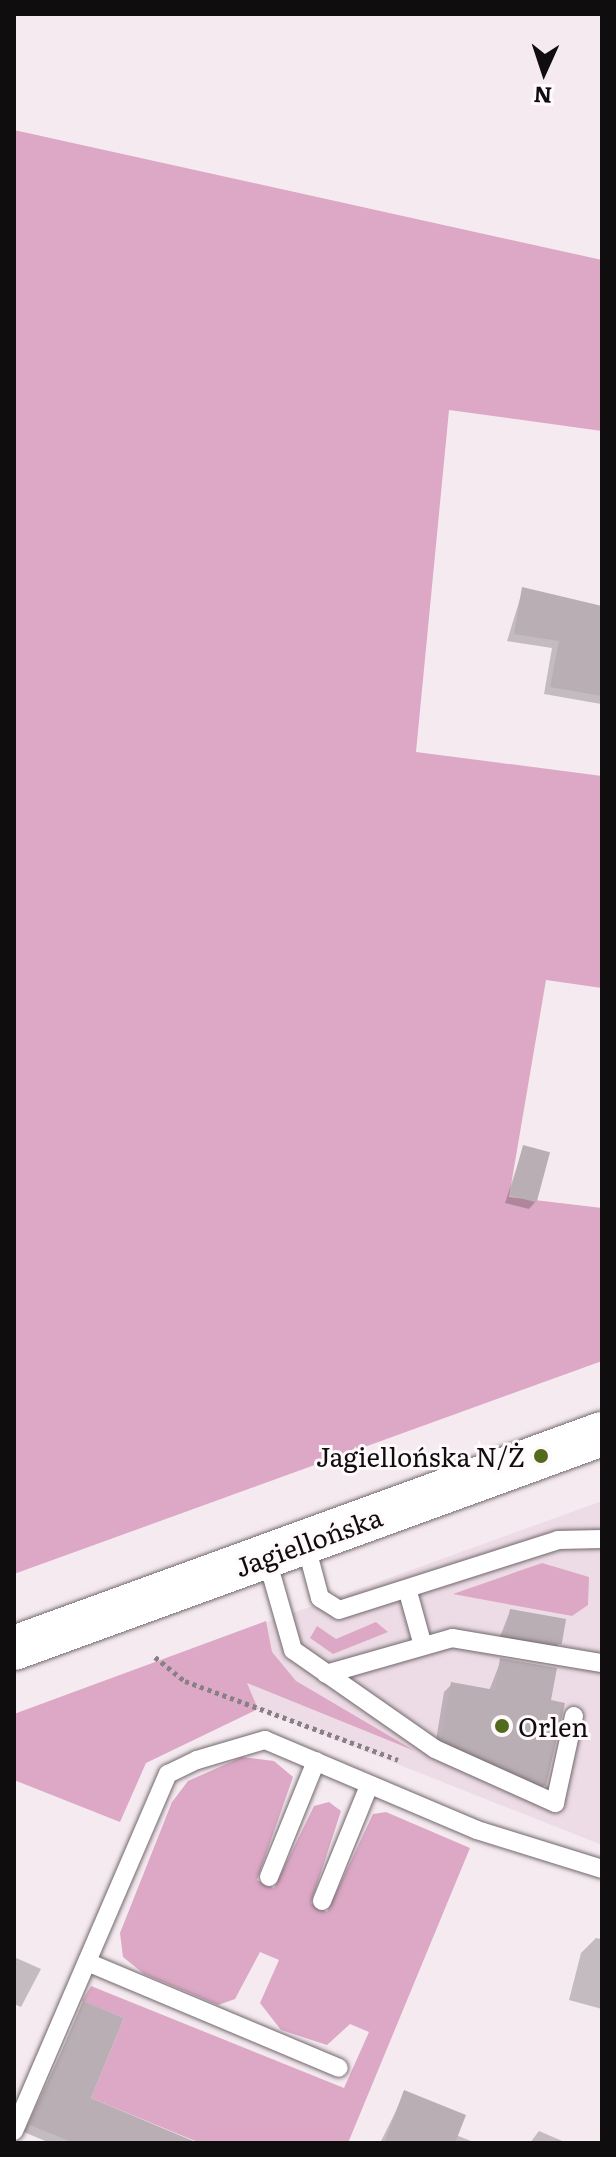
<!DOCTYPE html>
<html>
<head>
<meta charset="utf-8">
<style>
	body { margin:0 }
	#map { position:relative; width:616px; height:2157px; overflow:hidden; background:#f5eaf0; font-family:Literata,serif }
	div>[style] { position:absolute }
	.built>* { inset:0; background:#eddce5 }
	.green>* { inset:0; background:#dca8c5 }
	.shadow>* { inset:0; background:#0003 }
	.building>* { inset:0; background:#b8aeb3; transform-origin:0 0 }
	.path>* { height:5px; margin-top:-2.5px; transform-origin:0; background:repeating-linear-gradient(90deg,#878084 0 4px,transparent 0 8px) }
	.roads { filter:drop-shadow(0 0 2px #71686d) drop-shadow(0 0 2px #71686d) }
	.lane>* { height:18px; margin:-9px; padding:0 9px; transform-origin:9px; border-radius:9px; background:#fff }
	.secondary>* { height:44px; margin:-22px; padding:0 22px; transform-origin:22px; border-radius:22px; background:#fff }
	.dots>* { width:22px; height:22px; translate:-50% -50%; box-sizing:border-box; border:4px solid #fff9fc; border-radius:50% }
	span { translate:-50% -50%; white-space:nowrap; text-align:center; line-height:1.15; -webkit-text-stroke:6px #fff9fc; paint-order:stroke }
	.poi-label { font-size:26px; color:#100d0f }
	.right { translate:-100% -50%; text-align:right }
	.left { translate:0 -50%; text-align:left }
	.street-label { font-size:26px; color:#100d0f }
	.frame { position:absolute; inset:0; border:16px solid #100d0f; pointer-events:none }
	.north { position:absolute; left:504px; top:32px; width:80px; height:80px; -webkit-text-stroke:6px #fff9fc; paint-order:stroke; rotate:183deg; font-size:22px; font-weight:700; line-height:32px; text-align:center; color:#100d0f }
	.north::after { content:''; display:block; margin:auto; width:28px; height:36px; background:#100d0f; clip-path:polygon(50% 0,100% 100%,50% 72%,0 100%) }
</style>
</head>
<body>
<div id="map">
	<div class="built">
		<i style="clip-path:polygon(602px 1501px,602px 1845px,258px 1709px,246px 1682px,188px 1651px)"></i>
	</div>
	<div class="green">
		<i style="clip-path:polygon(14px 130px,602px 260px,602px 431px,449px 410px,416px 752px,602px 776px,602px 988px,546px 980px,509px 1197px,602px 1208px,602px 1361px,14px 1574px)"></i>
		<i style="clip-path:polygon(542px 1563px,589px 1577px,588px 1605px,572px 1616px,453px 1594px)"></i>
		<i style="clip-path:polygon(266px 1621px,272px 1652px,296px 1681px,415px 1751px,247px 1683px,258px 1709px,146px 1763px,120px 1822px,14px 1780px,14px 1714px)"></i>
		<i style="clip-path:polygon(376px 1622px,388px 1632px,333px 1654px,310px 1638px,317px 1626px,336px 1639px)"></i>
		<i style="clip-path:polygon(242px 1757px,274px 1761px,293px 1777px,257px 1880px,274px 1888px,314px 1806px,329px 1802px,341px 1811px,311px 1903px,327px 1912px,373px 1814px,386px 1812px,470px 1848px,348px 2143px,200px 2143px,91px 2098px,124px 2018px,82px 2001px,91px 1986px,344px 2088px,369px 2032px,350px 2024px,327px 2045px,281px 2030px,260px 2003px,279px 1960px,260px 1952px,235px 1999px,218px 2005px,144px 1974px,123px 1957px,120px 1933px,172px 1802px,188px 1781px)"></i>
	</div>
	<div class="shadow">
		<i style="clip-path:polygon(523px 589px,602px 607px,601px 704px,544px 694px,552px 648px,507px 641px)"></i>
		<i style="clip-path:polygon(523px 1148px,536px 1201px,529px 1209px,505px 1203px)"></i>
		<i style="clip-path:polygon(510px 1611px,560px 1643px,552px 1651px,498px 1642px)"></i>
		<i style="clip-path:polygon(501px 1660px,549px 1702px,545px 1785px,537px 1792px,435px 1746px,444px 1692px,452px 1684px,489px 1691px)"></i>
		<i style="clip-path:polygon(596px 1938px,602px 1939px,602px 2009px,569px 2000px,581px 1953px)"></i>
		<i style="clip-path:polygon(14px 1957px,41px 1969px,21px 2007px,14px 2004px)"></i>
		<i style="clip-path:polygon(84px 2003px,89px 2099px,194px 2143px,50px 2143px,24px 2132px)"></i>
		<i style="clip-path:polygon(405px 2093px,456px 2135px,476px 2143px,380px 2143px)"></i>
		<i style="clip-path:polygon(539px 2131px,567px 2143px,530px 2143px)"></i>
	</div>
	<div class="building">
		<i style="clip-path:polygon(522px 587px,602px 606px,602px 696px,550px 687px,559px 641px,514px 634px)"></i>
		<i style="left:523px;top:1145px;width:28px;height:52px;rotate:15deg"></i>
		<i style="left:510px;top:1609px;width:57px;height:26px;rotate:10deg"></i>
		<i style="clip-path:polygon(500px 1658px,557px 1668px,551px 1700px,565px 1703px,546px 1786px,441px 1739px,451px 1682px,495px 1690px)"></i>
		<i style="clip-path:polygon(83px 2001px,124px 2018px,91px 2098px,198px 2143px,74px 2143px,30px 2125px)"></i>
		<i style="clip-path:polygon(404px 2090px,466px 2115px,455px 2143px,384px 2143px)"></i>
	</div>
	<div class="path">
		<i style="left:155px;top:1657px;width:38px;rotate:39deg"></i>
		<i style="left:185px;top:1681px;width:227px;rotate:20.3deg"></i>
	</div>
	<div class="roads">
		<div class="lane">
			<i style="left:305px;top:1542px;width:58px;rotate:75deg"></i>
			<i style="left:320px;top:1598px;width:22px;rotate:32deg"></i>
			<i style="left:339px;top:1610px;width:230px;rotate:-17.7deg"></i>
			<i style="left:558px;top:1540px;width:44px;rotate:-1.3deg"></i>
			<i style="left:266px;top:1556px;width:98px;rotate:74deg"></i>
			<i style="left:293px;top:1650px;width:173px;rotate:34.9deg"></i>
			<i style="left:435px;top:1749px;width:132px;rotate:24.2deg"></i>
			<i style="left:555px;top:1803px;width:89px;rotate:-77.7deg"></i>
			<i style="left:408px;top:1592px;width:52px;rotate:74.4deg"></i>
			<i style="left:326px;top:1674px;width:131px;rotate:-15.9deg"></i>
			<i style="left:452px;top:1638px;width:152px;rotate:9.5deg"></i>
			<i style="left:269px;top:1877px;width:125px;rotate:-67.9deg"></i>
			<i style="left:322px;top:1901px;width:124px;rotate:-67.8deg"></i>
			<i style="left:87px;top:1962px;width:273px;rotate:22.8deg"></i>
			<i style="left:14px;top:2131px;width:389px;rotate:-66.7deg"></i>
			<i style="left:168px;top:1774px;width:32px;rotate:-26deg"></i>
			<i style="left:197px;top:1760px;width:71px;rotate:-16.4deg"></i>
			<i style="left:265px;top:1740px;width:230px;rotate:23deg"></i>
			<i style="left:477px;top:1830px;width:131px;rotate:17.3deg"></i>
		</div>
		<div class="secondary">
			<i style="left:14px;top:1648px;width:626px;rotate:-20deg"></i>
		</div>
	</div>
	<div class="dots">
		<i style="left:541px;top:1456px;background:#526a1b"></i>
		<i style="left:502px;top:1726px;background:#526a1b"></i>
	</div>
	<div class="poi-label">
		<span class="right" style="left:525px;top:1456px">Jagiellońska N/Ż</span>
		<span class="left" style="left:518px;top:1726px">Orlen</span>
	</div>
	<div class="street-label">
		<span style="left:308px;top:1541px;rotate:-20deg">Jagiellońska</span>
	</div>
	<div class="frame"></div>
	<div class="north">N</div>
</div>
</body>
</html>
